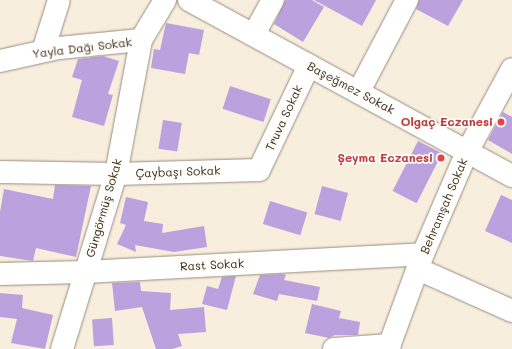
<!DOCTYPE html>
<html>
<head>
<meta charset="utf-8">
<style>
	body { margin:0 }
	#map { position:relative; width:512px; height:349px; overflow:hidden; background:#f8eede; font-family:Mali,sans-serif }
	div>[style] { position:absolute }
	.building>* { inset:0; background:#bba1de; transform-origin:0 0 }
	.roads { filter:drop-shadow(0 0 1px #9a8c7e) drop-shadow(0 0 1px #9a8c7e) }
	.minor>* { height:22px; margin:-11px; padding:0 11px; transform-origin:11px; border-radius:11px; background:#fff }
	.dots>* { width:11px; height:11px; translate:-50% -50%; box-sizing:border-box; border:2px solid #fdfcf7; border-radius:50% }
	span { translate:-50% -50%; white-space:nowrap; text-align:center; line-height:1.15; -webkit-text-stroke:3.5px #fdfcf7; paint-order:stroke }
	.street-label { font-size:12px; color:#3b2a1e }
	.health-label { font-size:12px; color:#be3a42; font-weight:700 }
	.right { translate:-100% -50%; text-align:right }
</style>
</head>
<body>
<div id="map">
	<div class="building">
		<i style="clip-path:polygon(285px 0,312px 0,324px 7px,303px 42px,274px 24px)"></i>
		<i style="clip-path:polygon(314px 0,376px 0,362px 26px)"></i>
		<i style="clip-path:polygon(419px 0,463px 0,448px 26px,416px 9px)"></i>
		<i style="clip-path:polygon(166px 23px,204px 30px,199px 55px,189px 53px,185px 74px,151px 68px,154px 49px,160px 50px)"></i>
		<i style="clip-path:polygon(103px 56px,119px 61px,108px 94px,113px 95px,104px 126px,72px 117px,82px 80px,72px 77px,78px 59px)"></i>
		<i style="left:230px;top:86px;width:43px;height:24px;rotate:18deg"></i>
		<i style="clip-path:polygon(503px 112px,512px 117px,512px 154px,488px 140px)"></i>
		<i style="left:163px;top:120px;width:19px;height:29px;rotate:9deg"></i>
		<i style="left:418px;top:141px;width:27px;height:56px;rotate:27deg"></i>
		<i style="clip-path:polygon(55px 185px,91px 186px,76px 257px,36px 248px,33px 261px,0 256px,0 212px,4px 189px,53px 199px)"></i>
		<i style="left:322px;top:186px;width:27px;height:29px;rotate:15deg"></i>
		<i style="clip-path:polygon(501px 195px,512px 200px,512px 243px,485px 231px)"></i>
		<i style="clip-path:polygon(126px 197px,148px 202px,144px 221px,163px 224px,162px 233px,204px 226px,207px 247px,174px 252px,135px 245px,136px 252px,117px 244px,126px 225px,120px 223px)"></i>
		<i style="left:270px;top:201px;width:39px;height:24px;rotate:17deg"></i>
		<i style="clip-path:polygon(283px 274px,286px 275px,284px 280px,320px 287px,317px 301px,279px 294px,277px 301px,253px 294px,260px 275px)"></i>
		<i style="clip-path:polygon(236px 276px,227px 310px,202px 304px,207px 286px,218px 289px,222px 277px)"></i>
		<i style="clip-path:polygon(140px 282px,141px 291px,171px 293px,170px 310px,204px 307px,206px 332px,178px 334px,182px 346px,172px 349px,156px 349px,142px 307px,115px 311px,112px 283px)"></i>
		<i style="clip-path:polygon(0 293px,23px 295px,22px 308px,53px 315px,45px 349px,11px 343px,17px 319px,0 317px)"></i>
		<i style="clip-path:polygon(312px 304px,341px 311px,339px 318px,360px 322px,358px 335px,335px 335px,329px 338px,305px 333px)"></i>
		<i style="left:112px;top:318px;width:27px;height:20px;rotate:86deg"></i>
	</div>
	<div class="roads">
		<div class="minor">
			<i style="left:189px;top:0;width:368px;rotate:28.6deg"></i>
			<i style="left:254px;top:34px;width:39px;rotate:-61deg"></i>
			<i style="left:43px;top:51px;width:53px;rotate:-72.6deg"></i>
			<i style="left:0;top:61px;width:60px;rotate:-12.4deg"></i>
			<i style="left:59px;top:48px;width:82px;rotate:-5.6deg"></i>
			<i style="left:359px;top:91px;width:103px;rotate:-62.2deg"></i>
			<i style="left:0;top:172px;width:116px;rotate:1deg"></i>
			<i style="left:116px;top:174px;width:143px;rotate:-1.6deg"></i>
			<i style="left:259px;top:170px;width:116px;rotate:-64.5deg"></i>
			<i style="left:418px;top:269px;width:103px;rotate:24.1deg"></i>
			<i style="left:0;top:274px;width:85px;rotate:-1.3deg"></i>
			<i style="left:85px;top:272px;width:338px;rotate:-3deg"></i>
			<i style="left:62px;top:349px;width:183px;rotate:-72.9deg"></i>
			<i style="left:116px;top:174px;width:136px;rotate:-79.4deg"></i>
			<i style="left:141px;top:40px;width:47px;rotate:-59deg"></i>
			<i style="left:334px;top:349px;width:56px;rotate:-4.1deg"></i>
			<i style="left:388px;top:349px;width:101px;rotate:-69.8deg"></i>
			<i style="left:423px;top:254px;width:111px;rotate:-66.7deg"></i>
			<i style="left:467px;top:152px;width:94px;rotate:-61.5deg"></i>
		</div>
	</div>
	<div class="dots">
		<i style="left:501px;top:122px;background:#e0444e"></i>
		<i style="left:441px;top:158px;background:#e0444e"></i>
	</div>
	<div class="street-label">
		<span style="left:82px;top:48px;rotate:-7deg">Yayla Dağı Sokak</span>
		<span style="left:351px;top:88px;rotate:28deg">Başeğmez Sokak</span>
		<span style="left:284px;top:118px;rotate:-65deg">Truva Sokak</span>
		<span style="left:178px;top:172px;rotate:-2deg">Çaybaşı Sokak</span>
		<span style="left:444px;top:206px;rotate:-67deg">Behramşah Sokak</span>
		<span style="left:104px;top:208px;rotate:-74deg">Güngörmüş Sokak</span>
		<span style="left:212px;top:265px;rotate:-3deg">Rast Sokak</span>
	</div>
	<div class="health-label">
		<span class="right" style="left:493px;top:122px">Olgaç Eczanesi</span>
		<span class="right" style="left:433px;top:158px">Şeyma Eczanesi</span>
	</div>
</div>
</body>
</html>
